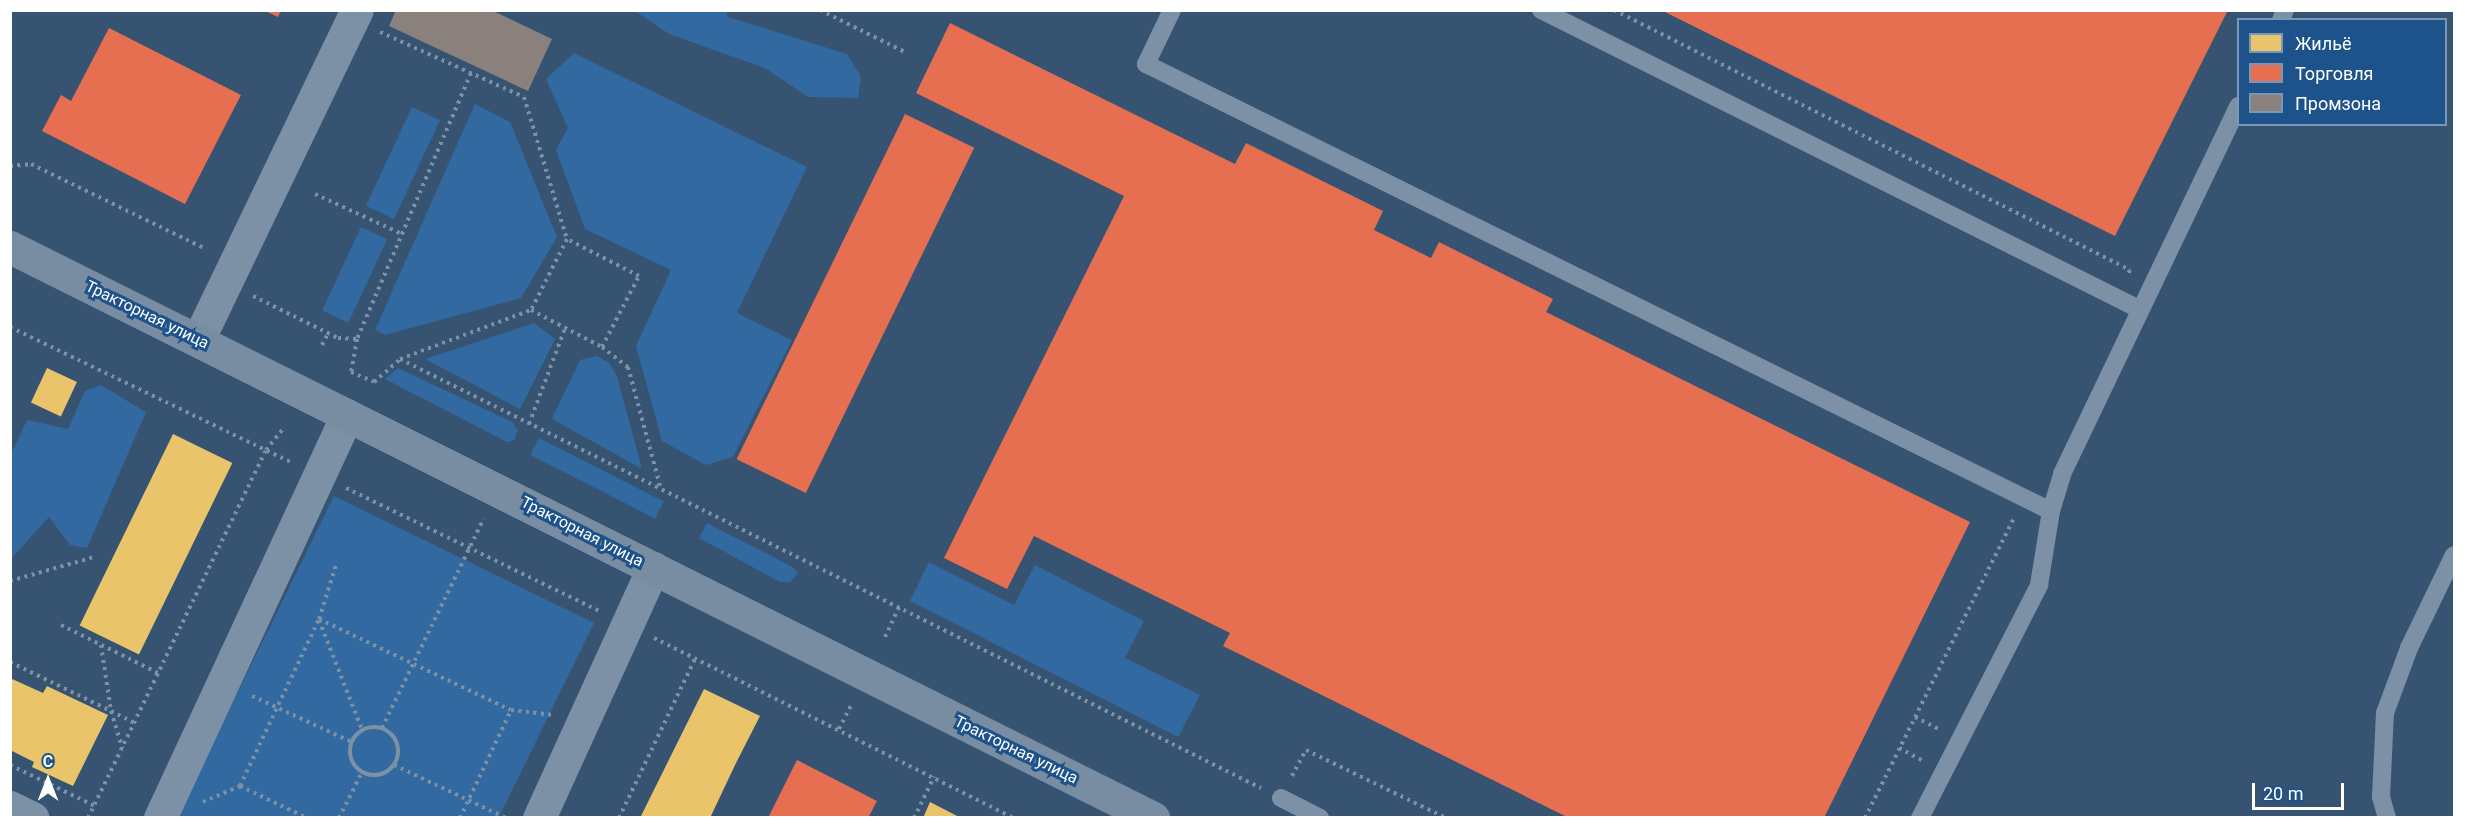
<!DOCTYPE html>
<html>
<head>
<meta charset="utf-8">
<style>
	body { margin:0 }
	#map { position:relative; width:2465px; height:828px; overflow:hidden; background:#365372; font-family:Roboto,sans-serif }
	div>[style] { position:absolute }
	.green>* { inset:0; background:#3269a0; transform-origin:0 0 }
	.homes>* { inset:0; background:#e9c46a; transform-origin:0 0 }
	.shops>* { inset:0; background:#e76f51; transform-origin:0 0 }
	.industry>* { inset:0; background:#8a817c }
	.path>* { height:4px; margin-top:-2px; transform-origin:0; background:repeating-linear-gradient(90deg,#7d91a6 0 3px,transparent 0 7.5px) }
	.path>.ring { margin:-2px; padding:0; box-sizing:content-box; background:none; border:4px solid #7d91a6; border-radius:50% }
	.service>* { height:18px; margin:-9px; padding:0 9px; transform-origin:9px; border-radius:9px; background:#7d91a6 }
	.minor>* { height:33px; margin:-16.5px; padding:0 16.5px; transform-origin:16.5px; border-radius:16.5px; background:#7d91a6 }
	.secondary>* { height:33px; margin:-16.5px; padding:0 16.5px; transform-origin:16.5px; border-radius:16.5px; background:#798da2 }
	span { translate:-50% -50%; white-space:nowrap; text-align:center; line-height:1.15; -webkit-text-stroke:6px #1e528a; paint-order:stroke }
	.street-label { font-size:16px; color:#fff }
	.frame { position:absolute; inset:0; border:12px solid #fff; pointer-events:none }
	.legend { position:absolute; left:2237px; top:18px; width:210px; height:108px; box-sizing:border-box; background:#1e528a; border:2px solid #7897b9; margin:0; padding:8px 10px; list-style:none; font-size:18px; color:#fff }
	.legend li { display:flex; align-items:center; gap:12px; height:30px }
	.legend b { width:30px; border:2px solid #7897b9 }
	.north { position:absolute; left:18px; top:750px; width:60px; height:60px; -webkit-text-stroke:4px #1e528a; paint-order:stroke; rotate:0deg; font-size:16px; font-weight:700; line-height:24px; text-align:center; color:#fff }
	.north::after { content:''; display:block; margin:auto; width:21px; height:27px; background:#fff; clip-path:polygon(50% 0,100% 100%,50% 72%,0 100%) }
	.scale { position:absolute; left:2252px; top:783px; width:92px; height:27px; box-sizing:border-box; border:3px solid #fff; border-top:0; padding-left:8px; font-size:18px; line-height:21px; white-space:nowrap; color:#fff; -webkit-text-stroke:4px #1e528a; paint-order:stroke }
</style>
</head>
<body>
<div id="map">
	<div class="green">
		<i style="clip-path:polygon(635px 11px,726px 11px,728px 17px,847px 54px,861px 77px,858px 98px,808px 97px,765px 68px,669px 34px)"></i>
		<i style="clip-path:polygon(574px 53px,807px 167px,737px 313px,792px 340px,733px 457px,706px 465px,662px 441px,636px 346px,671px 270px,585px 229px,556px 150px,568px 128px,546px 79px)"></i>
		<i style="clip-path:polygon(475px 104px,510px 122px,557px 237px,521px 298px,385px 335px,375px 330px)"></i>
		<i style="left:412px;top:107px;width:31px;height:109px;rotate:25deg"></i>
		<i style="left:361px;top:227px;width:29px;height:92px;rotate:25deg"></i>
		<i style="clip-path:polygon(534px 323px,555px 339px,520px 409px,425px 359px)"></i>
		<i style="clip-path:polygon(597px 356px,609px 363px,617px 376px,642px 469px,552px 419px,580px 360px)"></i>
		<i style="clip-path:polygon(398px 368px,512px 422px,518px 430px,514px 440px,507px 442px,385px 379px)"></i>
		<i style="clip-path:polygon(101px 385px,146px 412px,87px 548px,70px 545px,49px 517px,11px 559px,11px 454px,27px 420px,68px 429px,85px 391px)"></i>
		<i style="left:539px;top:438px;width:140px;height:19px;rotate:27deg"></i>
		<i style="clip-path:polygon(334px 496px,594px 623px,499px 817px,181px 818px,180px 810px)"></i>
		<i style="clip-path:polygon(707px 523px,791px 566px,798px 573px,790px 582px,780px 582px,699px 538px)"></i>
		<i style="clip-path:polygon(929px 562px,1014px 605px,1035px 565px,1144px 621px,1125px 658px,1200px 695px,1178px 737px,910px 601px)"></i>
	</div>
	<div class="homes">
		<i style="left:47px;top:368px;width:33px;height:38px;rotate:25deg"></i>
		<i style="left:173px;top:434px;width:66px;height:213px;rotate:26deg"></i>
		<i style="clip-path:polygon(10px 678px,43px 693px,47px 686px,108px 715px,73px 786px,32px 767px,34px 762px,10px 750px)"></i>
		<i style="clip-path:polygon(704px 689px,760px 716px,736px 763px,710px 818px,640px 818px)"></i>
		<i style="clip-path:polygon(930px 802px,961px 818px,923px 818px)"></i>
	</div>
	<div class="shops">
		<i style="clip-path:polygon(263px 10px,281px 10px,278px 17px)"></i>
		<i style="clip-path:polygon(1661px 10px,2228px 10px,2115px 236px)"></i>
		<i style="clip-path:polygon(950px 23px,1235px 164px,1246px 143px,1383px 211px,1374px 230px,1431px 258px,1439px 242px,1553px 299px,1546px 312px,1970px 522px,1824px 818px,1569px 818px,1223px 646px,1230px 633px,1034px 536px,1007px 589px,944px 558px,1124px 196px,916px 93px)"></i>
		<i style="clip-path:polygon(109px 28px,241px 95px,185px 204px,42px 131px,61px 95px,71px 101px)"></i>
		<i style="left:905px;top:114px;width:77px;height:384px;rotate:26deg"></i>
		<i style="clip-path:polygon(797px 760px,877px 801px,868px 818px,768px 818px)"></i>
	</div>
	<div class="industry">
		<i style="clip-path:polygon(396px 10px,491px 10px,552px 39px,528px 91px,389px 26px)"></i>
	</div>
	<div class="path">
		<i style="left:820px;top:10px;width:95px;rotate:26.3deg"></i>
		<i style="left:1614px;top:10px;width:578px;rotate:26.74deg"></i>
		<i style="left:2130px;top:270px;width:4px;rotate:117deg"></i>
		<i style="left:380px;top:32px;width:158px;rotate:24.3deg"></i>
		<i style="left:524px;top:97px;width:148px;rotate:73.2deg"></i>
		<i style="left:567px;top:239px;width:80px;rotate:116.9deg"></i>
		<i style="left:531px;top:310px;width:80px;rotate:27.5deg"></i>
		<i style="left:602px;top:347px;width:80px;rotate:-62.5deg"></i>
		<i style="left:639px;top:276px;width:81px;rotate:-152.8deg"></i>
		<i style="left:471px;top:73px;width:289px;rotate:113.2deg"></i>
		<i style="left:357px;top:339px;width:34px;rotate:100deg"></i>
		<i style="left:351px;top:372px;width:25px;rotate:23deg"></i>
		<i style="left:374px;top:382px;width:35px;rotate:-41deg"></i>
		<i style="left:400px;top:359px;width:140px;rotate:-20.5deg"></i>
		<i style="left:10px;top:166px;width:21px;rotate:-5deg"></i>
		<i style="left:31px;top:164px;width:195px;rotate:25.9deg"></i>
		<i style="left:315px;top:194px;width:96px;rotate:24.7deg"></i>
		<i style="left:253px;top:296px;width:95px;rotate:26.3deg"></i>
		<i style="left:338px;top:338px;width:19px;rotate:3deg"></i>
		<i style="left:10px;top:327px;width:312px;rotate:25.7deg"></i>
		<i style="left:322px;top:345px;width:13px;rotate:-63deg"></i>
		<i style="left:602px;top:347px;width:33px;rotate:38deg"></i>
		<i style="left:628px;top:367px;width:126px;rotate:74.9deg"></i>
		<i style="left:400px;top:359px;width:962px;rotate:26.49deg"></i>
		<i style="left:529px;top:424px;width:103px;rotate:-69.4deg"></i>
		<i style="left:346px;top:488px;width:281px;rotate:25.9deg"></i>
		<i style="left:10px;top:581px;width:87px;rotate:-15.9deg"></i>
		<i style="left:319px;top:619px;width:212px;rotate:25.4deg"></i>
		<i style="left:511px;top:710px;width:42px;rotate:6.8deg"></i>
		<i style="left:319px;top:620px;width:118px;rotate:68.6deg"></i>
		<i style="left:61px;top:625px;width:108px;rotate:26.3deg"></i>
		<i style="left:885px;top:637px;width:33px;rotate:-65deg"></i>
		<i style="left:654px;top:638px;width:402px;rotate:26.6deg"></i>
		<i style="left:101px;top:645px;width:67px;rotate:81.4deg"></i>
		<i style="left:111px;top:711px;width:27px;rotate:27deg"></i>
		<i style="left:10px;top:662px;width:112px;rotate:25.9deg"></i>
		<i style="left:111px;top:711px;width:39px;rotate:73deg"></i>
		<i style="left:252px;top:696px;width:110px;rotate:24.7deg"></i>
		<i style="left:1915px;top:717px;width:27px;rotate:27deg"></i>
		<i class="ring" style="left:350px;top:727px;width:44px;height:44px"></i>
		<i style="left:382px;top:728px;width:233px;rotate:-64.1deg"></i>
		<i style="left:839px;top:729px;width:29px;rotate:-63deg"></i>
		<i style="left:1899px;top:748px;width:26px;rotate:28deg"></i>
		<i style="left:10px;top:765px;width:94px;rotate:25.8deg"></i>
		<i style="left:394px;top:765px;width:124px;rotate:25.3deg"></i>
		<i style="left:1292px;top:776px;width:30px;rotate:-62deg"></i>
		<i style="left:1306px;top:750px;width:156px;rotate:25.9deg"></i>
		<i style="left:240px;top:786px;width:74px;rotate:25.5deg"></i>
		<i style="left:203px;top:802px;width:40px;rotate:-23.4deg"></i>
		<i style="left:240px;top:786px;width:185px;rotate:-64.7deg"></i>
		<i style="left:319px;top:619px;width:60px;rotate:-72.5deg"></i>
		<i style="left:88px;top:818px;width:409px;rotate:-64.2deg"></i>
		<i style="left:266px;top:450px;width:26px;rotate:-51deg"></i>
		<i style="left:339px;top:818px;width:51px;rotate:-63.4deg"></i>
		<i style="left:460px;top:818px;width:119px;rotate:-64.7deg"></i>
		<i style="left:619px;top:818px;width:176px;rotate:-64.5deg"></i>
		<i style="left:914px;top:818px;width:46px;rotate:-64deg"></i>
		<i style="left:1865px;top:818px;width:333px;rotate:-63.6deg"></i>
	</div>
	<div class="service">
		<i style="left:1172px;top:10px;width:60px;rotate:115.7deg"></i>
		<i style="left:1146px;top:64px;width:1009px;rotate:26.29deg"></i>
		<i style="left:1541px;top:10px;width:669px;rotate:26.57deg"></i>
		<i style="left:2281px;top:20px;width:11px;rotate:-68deg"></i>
		<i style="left:1281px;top:798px;width:44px;rotate:27.1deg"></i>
		<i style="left:1920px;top:818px;width:262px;rotate:-62.9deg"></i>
		<i style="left:2039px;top:585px;width:75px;rotate:-80.8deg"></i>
		<i style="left:2051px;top:511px;width:39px;rotate:-73deg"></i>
		<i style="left:2062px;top:474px;width:408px;rotate:-64.4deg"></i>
		<i style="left:2387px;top:818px;width:22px;rotate:-106deg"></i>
		<i style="left:2381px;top:797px;width:84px;rotate:-87.3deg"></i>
		<i style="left:2385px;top:713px;width:69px;rotate:-69.7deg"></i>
		<i style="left:2409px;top:648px;width:103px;rotate:-64.2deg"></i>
	</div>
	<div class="minor">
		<i style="left:198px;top:340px;width:366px;rotate:-64.3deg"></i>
		<i style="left:10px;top:807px;width:25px;rotate:26deg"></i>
		<i style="left:160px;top:818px;width:444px;rotate:-65.1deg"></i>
		<i style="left:539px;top:818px;width:275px;rotate:-65.5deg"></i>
	</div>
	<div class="secondary">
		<i style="left:10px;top:247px;width:1278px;rotate:26.54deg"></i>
	</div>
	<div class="street-label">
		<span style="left:147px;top:315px;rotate:26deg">Тракторная улица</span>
		<span style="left:582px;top:532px;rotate:27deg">Тракторная улица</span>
		<span style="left:1016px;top:750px;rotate:26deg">Тракторная улица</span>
	</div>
	<div class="frame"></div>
	<ul class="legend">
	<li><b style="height:16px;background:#e9c46a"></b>Жильё</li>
	<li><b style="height:16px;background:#e76f51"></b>Торговля</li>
	<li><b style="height:16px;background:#8a817c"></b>Промзона</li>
	</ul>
	<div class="north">С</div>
	<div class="scale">20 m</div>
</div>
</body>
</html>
